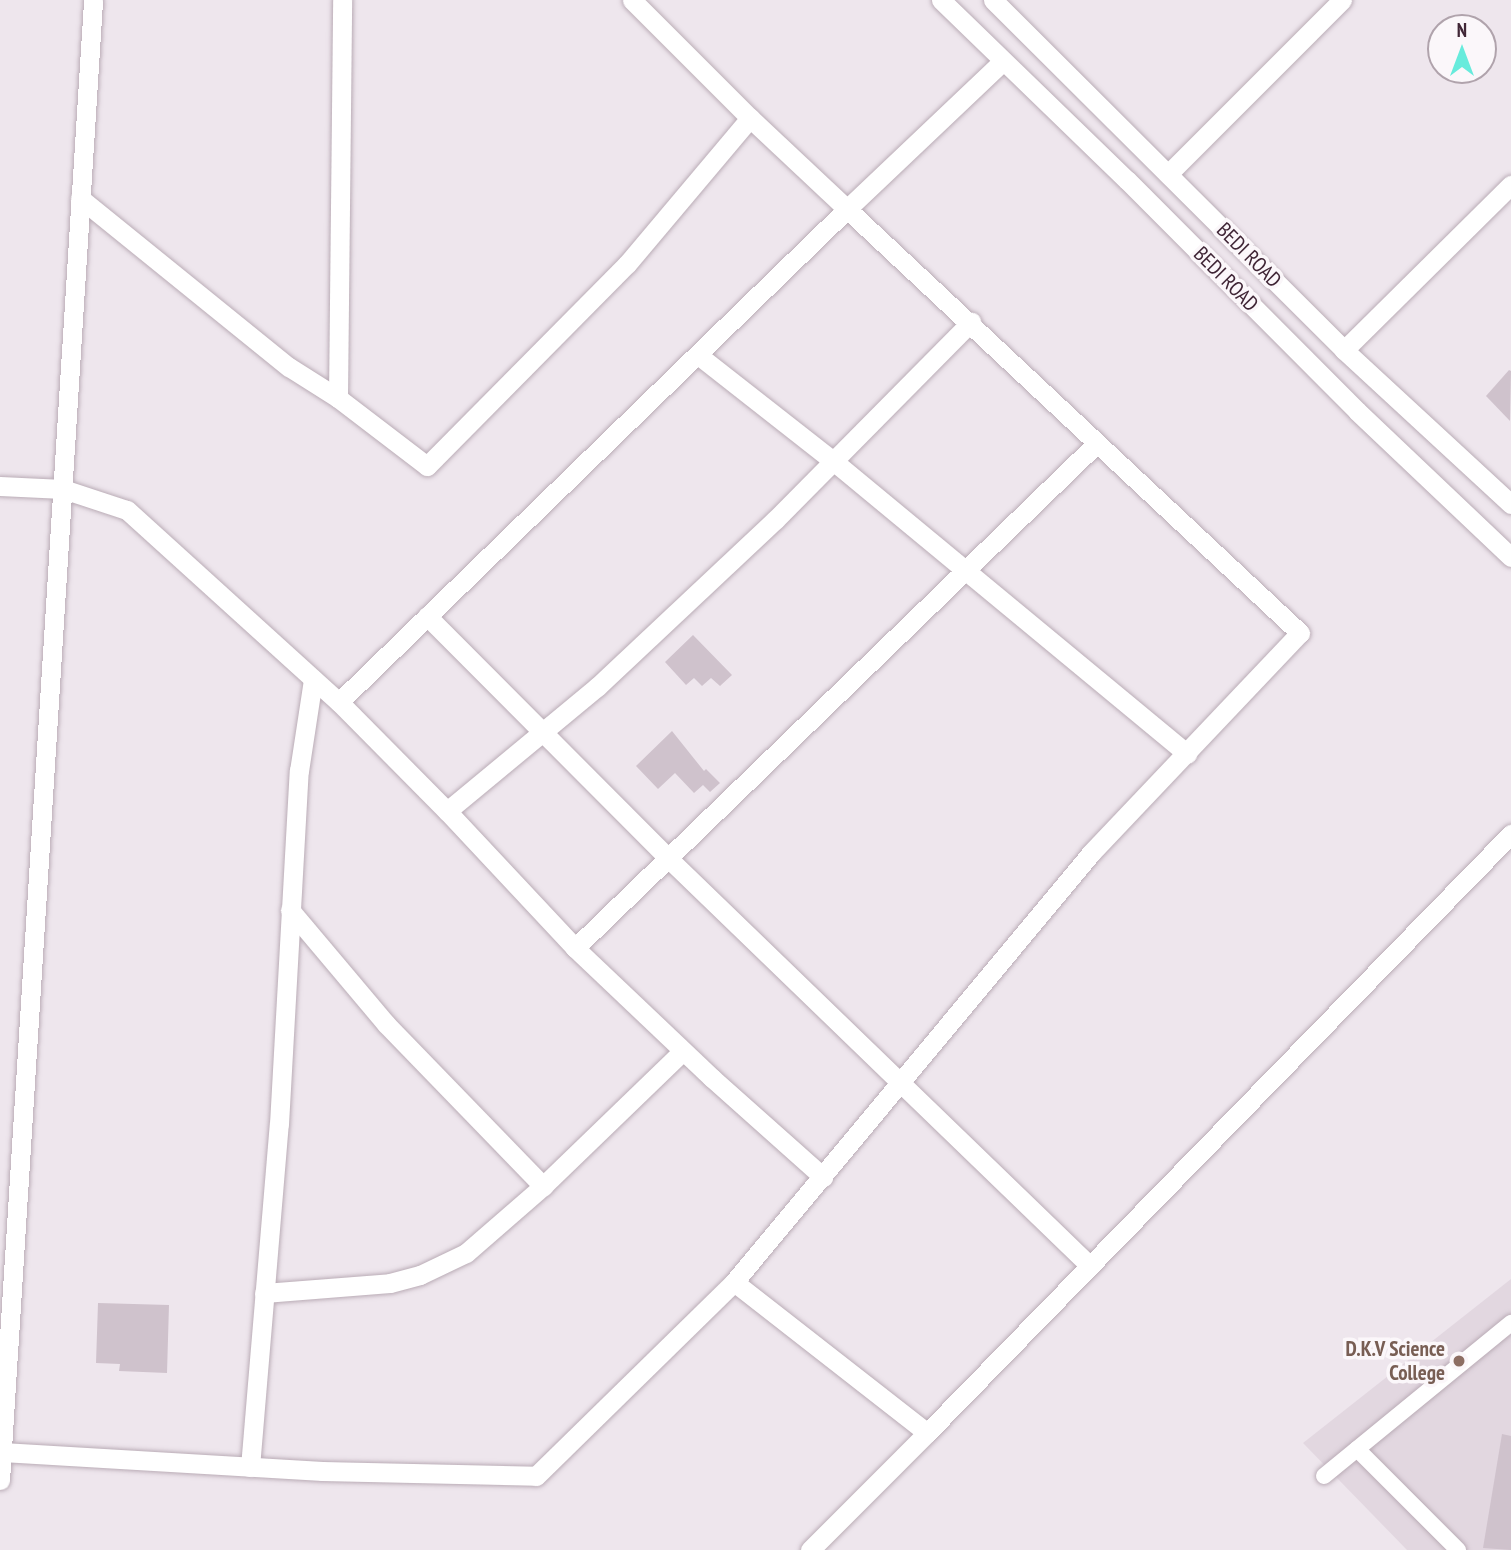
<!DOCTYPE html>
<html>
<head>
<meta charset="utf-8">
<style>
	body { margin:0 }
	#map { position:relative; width:1511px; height:1550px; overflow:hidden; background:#eee6ed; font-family:"PT Sans Narrow",sans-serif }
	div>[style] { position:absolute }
	.built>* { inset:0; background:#e2d7e0 }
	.building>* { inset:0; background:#cfc2cc }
	.roads { filter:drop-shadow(0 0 2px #baacb6) drop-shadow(0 0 2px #baacb6) }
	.service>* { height:16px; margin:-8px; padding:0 8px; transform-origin:8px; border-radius:8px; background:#fff }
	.minor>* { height:19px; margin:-9.5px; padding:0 9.5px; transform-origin:9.5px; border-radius:9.5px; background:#fff }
	.secondary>* { height:19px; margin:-9.5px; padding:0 9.5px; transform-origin:9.5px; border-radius:9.5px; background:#fff }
	.dots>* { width:19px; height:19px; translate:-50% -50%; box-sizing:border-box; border:4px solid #fbf7fa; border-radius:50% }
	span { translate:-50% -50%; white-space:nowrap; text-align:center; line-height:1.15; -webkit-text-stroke:7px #fbf7fa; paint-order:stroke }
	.street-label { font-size:21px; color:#402636 }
	.education-label { font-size:21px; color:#785e54; font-weight:700 }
	.right { translate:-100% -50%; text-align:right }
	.north { position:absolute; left:1427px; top:14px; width:70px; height:70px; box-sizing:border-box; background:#fbf7fa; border:2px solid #b0a3ac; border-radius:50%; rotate:0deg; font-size:19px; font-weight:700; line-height:28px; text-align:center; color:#402636 }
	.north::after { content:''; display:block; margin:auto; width:24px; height:32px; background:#67ebdc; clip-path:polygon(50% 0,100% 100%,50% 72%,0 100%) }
</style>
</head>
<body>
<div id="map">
	<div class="built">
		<i style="clip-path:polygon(1511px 1279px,1511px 1550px,1407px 1550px,1303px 1443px)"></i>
	</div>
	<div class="building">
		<i style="clip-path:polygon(1509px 370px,1511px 371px,1510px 421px,1486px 396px)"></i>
		<i style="clip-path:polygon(693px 635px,732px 675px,720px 686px,711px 678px,702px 686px,694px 678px,686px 685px,665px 662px)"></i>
		<i style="clip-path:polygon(672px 731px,704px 771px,706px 769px,720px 783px,710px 792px,703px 785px,694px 793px,675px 773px,658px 789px,636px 766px)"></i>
		<i style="clip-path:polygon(98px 1303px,169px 1305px,167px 1373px,119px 1371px,120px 1364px,96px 1363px)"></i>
		<i style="clip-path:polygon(1502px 1434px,1511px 1436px,1511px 1550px,1483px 1548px)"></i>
	</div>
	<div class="roads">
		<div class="service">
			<i style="left:1357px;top:1449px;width:143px;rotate:45deg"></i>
			<i style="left:1324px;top:1476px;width:242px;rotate:-39.3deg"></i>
		</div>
		<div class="minor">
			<i style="left:1168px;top:174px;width:246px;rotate:-45deg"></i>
			<i style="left:80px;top:198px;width:269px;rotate:39deg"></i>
			<i style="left:289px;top:367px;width:58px;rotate:32.3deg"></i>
			<i style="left:338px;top:398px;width:112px;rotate:37.4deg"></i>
			<i style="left:427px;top:466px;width:284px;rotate:-45.3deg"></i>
			<i style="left:627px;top:264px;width:191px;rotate:-49.9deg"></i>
			<i style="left:1344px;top:350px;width:235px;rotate:-44.7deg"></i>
			<i style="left:698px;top:355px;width:170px;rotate:38.1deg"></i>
			<i style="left:832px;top:460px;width:461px;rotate:39.6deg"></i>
			<i style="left:338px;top:398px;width:398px;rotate:-89.4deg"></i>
			<i style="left:0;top:486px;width:63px;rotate:2.7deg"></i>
			<i style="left:63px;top:489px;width:67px;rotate:18.2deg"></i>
			<i style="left:127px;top:510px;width:286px;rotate:42.2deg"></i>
			<i style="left:339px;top:702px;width:153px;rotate:45.3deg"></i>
			<i style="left:447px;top:811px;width:187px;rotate:46.9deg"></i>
			<i style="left:575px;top:948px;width:189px;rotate:43.5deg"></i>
			<i style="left:712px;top:1078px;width:149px;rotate:41.7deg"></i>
			<i style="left:427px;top:616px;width:342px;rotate:45.1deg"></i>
			<i style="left:668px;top:858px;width:586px;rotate:44.03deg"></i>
			<i style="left:339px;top:702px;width:708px;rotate:-44.14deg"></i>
			<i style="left:847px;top:209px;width:133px;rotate:-136.8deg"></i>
			<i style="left:750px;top:118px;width:167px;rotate:-135deg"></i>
			<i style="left:447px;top:811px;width:195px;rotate:-39.6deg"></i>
			<i style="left:597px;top:687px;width:244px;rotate:-43.2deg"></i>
			<i style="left:775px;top:520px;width:279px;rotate:-45.3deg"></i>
			<i style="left:290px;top:910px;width:149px;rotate:49.9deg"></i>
			<i style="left:386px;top:1024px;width:226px;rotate:45.9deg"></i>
			<i style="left:575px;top:948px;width:726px;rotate:-44.05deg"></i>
			<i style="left:734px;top:1282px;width:245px;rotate:38deg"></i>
			<i style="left:264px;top:1293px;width:126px;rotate:-4.5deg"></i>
			<i style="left:390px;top:1283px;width:31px;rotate:-15deg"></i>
			<i style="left:420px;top:1275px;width:51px;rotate:-25.6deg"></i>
			<i style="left:466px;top:1253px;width:102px;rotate:-41deg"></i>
			<i style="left:543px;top:1186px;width:194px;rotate:-44deg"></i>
			<i style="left:2px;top:1452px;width:321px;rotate:3.4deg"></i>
			<i style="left:322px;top:1471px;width:214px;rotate:1.3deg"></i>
			<i style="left:536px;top:1476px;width:277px;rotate:-44.4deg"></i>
			<i style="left:734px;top:1282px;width:558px;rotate:-50.23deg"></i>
			<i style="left:1091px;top:853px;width:303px;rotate:-46.5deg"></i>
			<i style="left:1300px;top:633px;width:620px;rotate:-136.89deg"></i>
			<i style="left:847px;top:209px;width:215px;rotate:-43.5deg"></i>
			<i style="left:250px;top:1467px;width:344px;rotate:-85.2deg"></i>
			<i style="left:279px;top:1124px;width:354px;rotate:-86.8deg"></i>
			<i style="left:299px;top:771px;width:93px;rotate:-81.3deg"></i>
			<i style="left:0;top:1480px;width:1483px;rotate:-86.4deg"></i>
			<i style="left:810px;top:1550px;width:165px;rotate:-45deg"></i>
			<i style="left:927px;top:1433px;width:837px;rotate:-45.73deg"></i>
		</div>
		<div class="secondary">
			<i style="left:941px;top:0;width:259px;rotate:44.1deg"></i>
			<i style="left:1127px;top:180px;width:326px;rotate:45.1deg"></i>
			<i style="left:1357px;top:411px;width:212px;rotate:43.5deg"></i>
			<i style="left:993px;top:0;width:496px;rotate:44.9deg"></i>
			<i style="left:1344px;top:350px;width:227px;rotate:42.7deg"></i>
		</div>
	</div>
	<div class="dots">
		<i style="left:1459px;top:1361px;background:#8d6e63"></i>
	</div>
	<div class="street-label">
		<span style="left:1249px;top:255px;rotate:45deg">BEDI ROAD</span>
		<span style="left:1226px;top:279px;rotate:45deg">BEDI ROAD</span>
	</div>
	<div class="education-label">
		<span class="right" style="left:1445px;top:1361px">D.K.V Science<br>College</span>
	</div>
	<div class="north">N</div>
</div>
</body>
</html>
